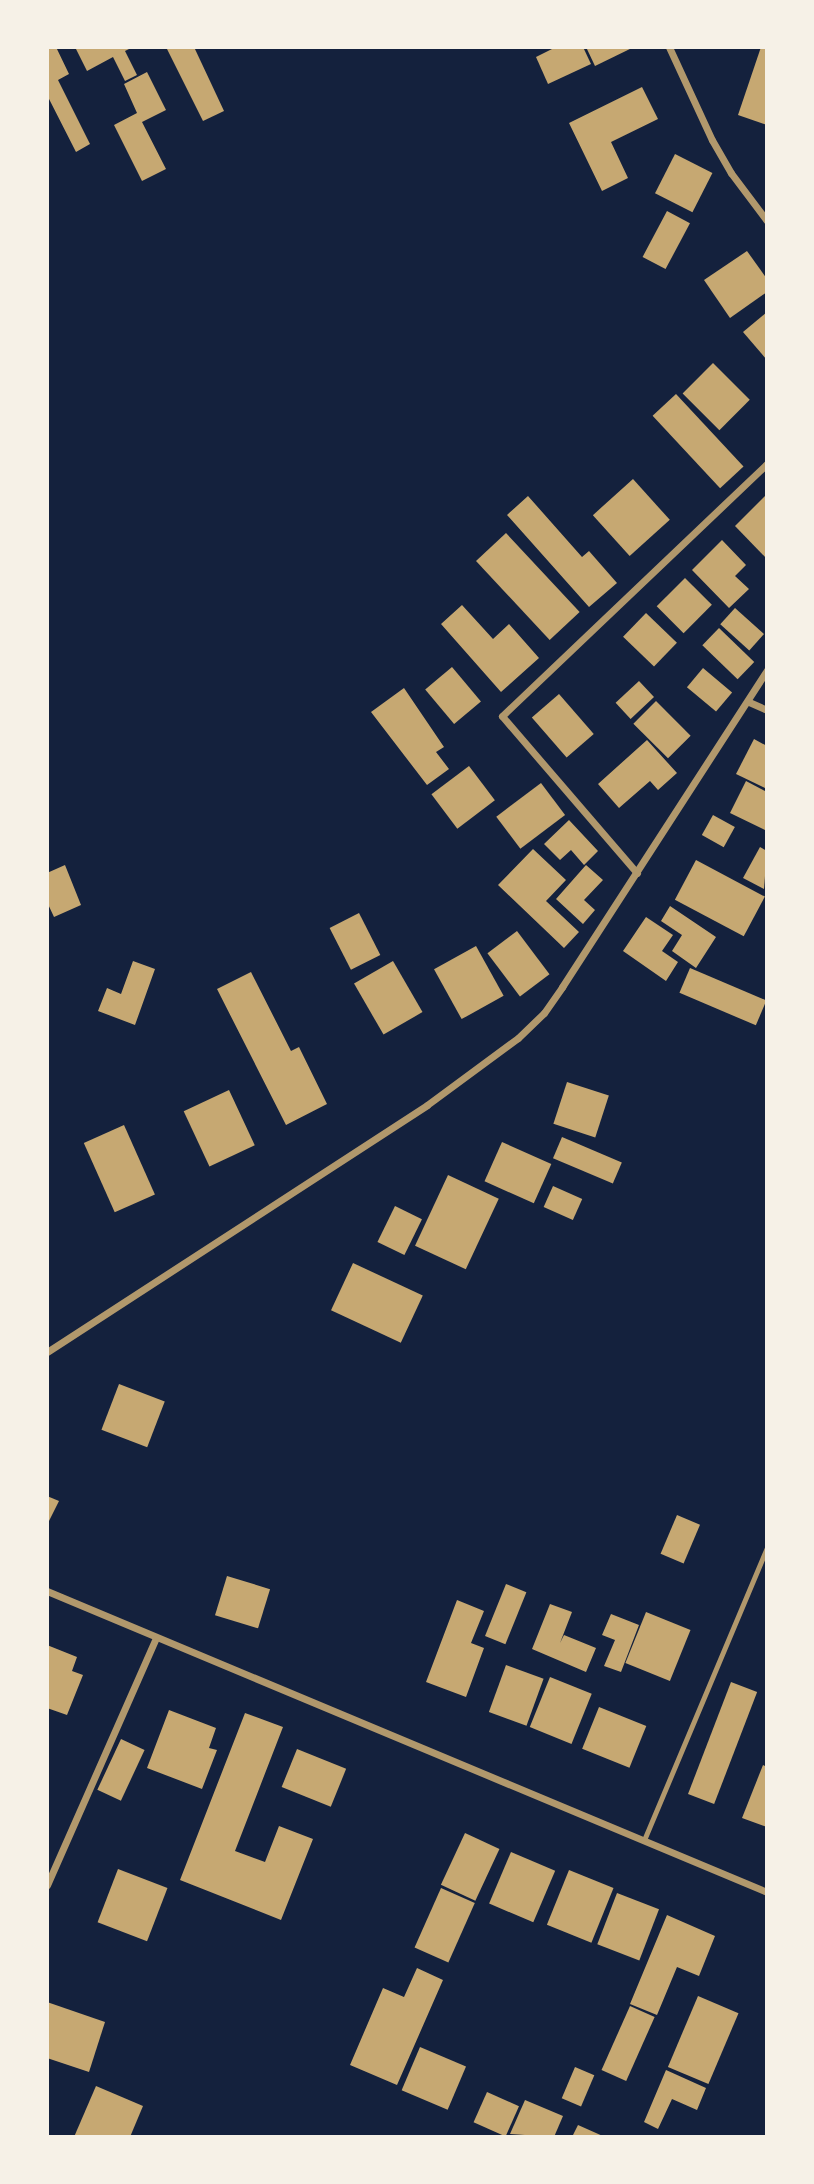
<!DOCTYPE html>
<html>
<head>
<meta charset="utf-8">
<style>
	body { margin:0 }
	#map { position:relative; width:814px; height:2184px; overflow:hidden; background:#14213d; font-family:"Exo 2",sans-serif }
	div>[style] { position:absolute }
	.building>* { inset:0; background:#c6a872; transform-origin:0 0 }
	.service>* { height:5px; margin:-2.5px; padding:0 2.5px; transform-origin:2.5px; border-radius:2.5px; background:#b1986c }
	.minor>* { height:7px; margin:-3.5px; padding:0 3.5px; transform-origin:3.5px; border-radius:3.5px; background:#b1986c }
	span { translate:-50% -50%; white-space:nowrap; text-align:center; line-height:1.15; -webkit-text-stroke:6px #f6f1e7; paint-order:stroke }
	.frame { position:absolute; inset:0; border:49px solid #f6f1e7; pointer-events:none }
</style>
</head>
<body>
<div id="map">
	<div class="building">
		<i style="clip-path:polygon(47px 47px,56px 47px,69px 74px,58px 80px,90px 144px,76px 152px,47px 95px)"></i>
		<i style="clip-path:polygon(75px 47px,133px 47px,125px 51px,137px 75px,125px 81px,113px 57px,87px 71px)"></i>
		<i style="clip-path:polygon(166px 47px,194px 47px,224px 111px,203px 121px)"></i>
		<i style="clip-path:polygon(556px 47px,583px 47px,591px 64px,548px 84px,536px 57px)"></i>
		<i style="clip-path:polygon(586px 47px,634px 47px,595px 66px)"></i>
		<i style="clip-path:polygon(761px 47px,767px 47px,767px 125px,738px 115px)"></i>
		<i style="clip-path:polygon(147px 72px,166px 110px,142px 122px,166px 169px,142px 181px,114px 125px,137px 113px,124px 84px)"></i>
		<i style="clip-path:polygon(642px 87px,658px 119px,611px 142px,628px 178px,602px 191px,569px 123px)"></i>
		<i style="left:675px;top:154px;width:42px;height:44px;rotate:27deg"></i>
		<i style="left:667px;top:211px;width:26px;height:52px;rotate:28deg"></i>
		<i style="clip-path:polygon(747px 251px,767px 279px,767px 292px,730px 318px,704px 280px)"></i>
		<i style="clip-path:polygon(767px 312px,767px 360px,743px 332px)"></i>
		<i style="left:713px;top:363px;width:52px;height:43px;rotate:45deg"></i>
		<i style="left:676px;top:394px;width:99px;height:32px;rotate:47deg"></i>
		<i style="left:633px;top:479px;width:55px;height:54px;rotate:48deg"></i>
		<i style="clip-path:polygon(767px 494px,767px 559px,735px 526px)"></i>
		<i style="clip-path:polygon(528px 496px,582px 557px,589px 551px,617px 583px,589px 607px,507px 515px)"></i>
		<i style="left:506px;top:533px;width:108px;height:41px;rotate:47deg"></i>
		<i style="clip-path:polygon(722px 540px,746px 565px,735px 576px,749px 589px,729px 608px,692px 570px)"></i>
		<i style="left:685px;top:578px;width:38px;height:40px;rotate:45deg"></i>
		<i style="clip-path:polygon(462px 605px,493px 639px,509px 624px,539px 658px,501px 692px,441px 624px)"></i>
		<i style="left:735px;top:608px;width:39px;height:22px;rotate:42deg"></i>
		<i style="left:646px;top:613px;width:43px;height:33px;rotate:44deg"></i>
		<i style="left:719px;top:628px;width:49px;height:24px;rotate:44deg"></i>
		<i style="left:452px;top:667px;width:45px;height:35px;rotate:50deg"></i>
		<i style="left:703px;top:668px;width:38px;height:25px;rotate:40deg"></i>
		<i style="left:639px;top:681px;width:22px;height:32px;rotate:47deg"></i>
		<i style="clip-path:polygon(404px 688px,444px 747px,436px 752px,449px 769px,427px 785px,371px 712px)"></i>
		<i style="left:559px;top:694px;width:53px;height:36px;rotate:49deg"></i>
		<i style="left:656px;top:701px;width:49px;height:32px;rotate:45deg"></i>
		<i style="clip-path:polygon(754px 739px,767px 746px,767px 789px,736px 774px)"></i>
		<i style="clip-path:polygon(647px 740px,677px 773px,658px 790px,650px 781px,619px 808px,598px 784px)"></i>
		<i style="left:469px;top:766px;width:43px;height:47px;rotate:53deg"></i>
		<i style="clip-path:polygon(746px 781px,767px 792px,767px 831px,730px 813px)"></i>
		<i style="left:541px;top:783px;width:40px;height:56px;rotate:53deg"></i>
		<i style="left:713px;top:815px;width:25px;height:23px;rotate:29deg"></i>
		<i style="clip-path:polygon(569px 820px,598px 851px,584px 865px,571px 850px,560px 860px,544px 844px)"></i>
		<i style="clip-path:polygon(760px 847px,767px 851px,764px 889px,743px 878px)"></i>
		<i style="clip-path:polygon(533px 849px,566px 880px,546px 901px,579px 932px,564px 948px,498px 885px)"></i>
		<i style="left:696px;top:860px;width:78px;height:45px;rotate:28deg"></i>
		<i style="clip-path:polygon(65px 865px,81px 905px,54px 917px,47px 902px,47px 873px)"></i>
		<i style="clip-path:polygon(586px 865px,603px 880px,584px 900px,595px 910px,583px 924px,556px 899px)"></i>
		<i style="clip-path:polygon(670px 906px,716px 937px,696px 968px,672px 951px,682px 935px,661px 921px)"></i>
		<i style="left:359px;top:913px;width:47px;height:33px;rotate:63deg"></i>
		<i style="clip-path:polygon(646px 917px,673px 935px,662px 951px,678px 962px,666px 981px,623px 951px)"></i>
		<i style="left:517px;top:931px;width:54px;height:37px;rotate:53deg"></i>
		<i style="left:476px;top:946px;width:57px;height:48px;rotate:61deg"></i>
		<i style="clip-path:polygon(133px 961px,155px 969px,135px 1025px,98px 1011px,107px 988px,121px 994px)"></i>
		<i style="left:393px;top:961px;width:59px;height:45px;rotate:60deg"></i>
		<i style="left:690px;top:968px;width:83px;height:27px;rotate:23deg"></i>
		<i style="clip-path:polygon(251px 972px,291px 1051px,299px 1047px,327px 1104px,286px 1125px,217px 989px)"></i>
		<i style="left:567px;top:1082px;width:44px;height:44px;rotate:18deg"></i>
		<i style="left:229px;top:1090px;width:61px;height:50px;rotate:65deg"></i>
		<i style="left:124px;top:1125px;width:76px;height:44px;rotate:66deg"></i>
		<i style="left:562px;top:1137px;width:65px;height:23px;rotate:23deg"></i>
		<i style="left:502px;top:1142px;width:54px;height:43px;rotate:24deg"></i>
		<i style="left:448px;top:1175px;width:56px;height:78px;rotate:25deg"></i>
		<i style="left:553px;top:1186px;width:32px;height:23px;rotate:24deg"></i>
		<i style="left:395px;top:1206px;width:30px;height:40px;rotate:26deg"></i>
		<i style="left:353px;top:1263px;width:77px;height:52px;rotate:25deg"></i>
		<i style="left:119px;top:1384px;width:49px;height:49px;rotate:21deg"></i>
		<i style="clip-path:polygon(47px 1496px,59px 1501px,47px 1525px)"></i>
		<i style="left:677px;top:1515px;width:25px;height:42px;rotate:23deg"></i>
		<i style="left:227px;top:1576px;width:45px;height:41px;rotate:17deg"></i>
		<i style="left:506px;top:1584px;width:22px;height:56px;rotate:22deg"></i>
		<i style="clip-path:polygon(457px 1600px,484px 1611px,471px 1643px,484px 1648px,466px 1697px,426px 1682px)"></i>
		<i style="clip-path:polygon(550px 1604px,572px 1612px,560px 1643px,564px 1635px,596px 1648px,586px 1672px,532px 1649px)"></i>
		<i style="left:646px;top:1612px;width:48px;height:55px;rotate:22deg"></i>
		<i style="clip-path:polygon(611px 1614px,639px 1625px,621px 1672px,604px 1666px,615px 1640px,602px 1635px)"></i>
		<i style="clip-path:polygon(47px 1645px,77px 1657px,72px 1671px,83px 1675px,67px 1715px,47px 1708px)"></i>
		<i style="left:506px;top:1665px;width:40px;height:50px;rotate:20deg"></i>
		<i style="left:550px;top:1677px;width:45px;height:54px;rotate:22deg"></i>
		<i style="left:731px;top:1682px;width:28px;height:120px;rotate:21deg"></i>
		<i style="left:599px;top:1707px;width:51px;height:45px;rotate:22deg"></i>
		<i style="clip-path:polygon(169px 1710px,216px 1728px,209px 1748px,217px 1750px,202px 1789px,147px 1768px)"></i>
		<i style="clip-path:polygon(245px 1713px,283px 1727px,235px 1851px,265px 1862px,279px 1826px,313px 1839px,281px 1920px,180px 1880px)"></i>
		<i style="left:121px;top:1739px;width:26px;height:56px;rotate:25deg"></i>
		<i style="left:297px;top:1749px;width:53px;height:41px;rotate:22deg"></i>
		<i style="clip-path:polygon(763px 1765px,767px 1767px,767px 1827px,742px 1818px)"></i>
		<i style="left:465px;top:1833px;width:38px;height:57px;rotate:25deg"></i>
		<i style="left:511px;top:1852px;width:48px;height:56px;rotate:23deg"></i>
		<i style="left:118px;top:1869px;width:53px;height:57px;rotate:21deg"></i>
		<i style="left:569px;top:1870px;width:48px;height:59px;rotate:22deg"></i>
		<i style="left:441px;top:1888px;width:37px;height:65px;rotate:24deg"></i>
		<i style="left:617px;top:1893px;width:45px;height:55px;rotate:21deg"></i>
		<i style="clip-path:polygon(667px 1915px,715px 1936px,699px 1976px,677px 1967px,657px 2015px,630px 2004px)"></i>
		<i style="clip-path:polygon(417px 1968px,443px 1980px,397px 2085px,350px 2065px,383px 1988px,404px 1997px)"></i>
		<i style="left:698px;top:1996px;width:44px;height:77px;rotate:23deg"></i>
		<i style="clip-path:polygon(47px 2002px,105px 2022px,89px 2072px,47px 2058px)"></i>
		<i style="left:630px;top:2006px;width:27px;height:70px;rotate:24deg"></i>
		<i style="left:420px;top:2047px;width:50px;height:47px;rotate:23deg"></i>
		<i style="left:575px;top:2067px;width:21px;height:34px;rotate:23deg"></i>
		<i style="clip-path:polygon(666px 2070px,706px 2088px,697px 2110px,672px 2099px,658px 2129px,644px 2122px)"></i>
		<i style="clip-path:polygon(96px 2086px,143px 2106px,130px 2137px,74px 2137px)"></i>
		<i style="left:487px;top:2092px;width:35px;height:33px;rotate:24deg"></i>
		<i style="clip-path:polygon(525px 2100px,563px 2116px,554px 2137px,510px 2134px)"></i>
		<i style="clip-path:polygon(578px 2125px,605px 2137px,572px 2137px)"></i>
	</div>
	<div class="service">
		<i style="left:644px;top:1840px;width:318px;rotate:-67.2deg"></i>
	</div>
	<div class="minor">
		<i style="left:669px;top:47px;width:102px;rotate:65.2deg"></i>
		<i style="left:712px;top:140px;width:38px;rotate:60deg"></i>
		<i style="left:731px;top:173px;width:60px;rotate:53.1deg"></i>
		<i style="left:749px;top:702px;width:20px;rotate:24deg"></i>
		<i style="left:637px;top:873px;width:207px;rotate:-130.7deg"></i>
		<i style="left:502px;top:716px;width:366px;rotate:-43.6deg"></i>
		<i style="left:47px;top:1352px;width:453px;rotate:-33deg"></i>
		<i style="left:427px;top:1105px;width:113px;rotate:-36.4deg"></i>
		<i style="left:518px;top:1038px;width:36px;rotate:-44deg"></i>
		<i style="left:544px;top:1013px;width:32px;rotate:-55deg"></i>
		<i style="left:562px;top:987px;width:378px;rotate:-57.1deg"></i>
		<i style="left:47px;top:1591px;width:780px;rotate:22.69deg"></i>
		<i style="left:47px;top:1885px;width:270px;rotate:-66.2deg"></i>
	</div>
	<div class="frame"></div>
</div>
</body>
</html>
